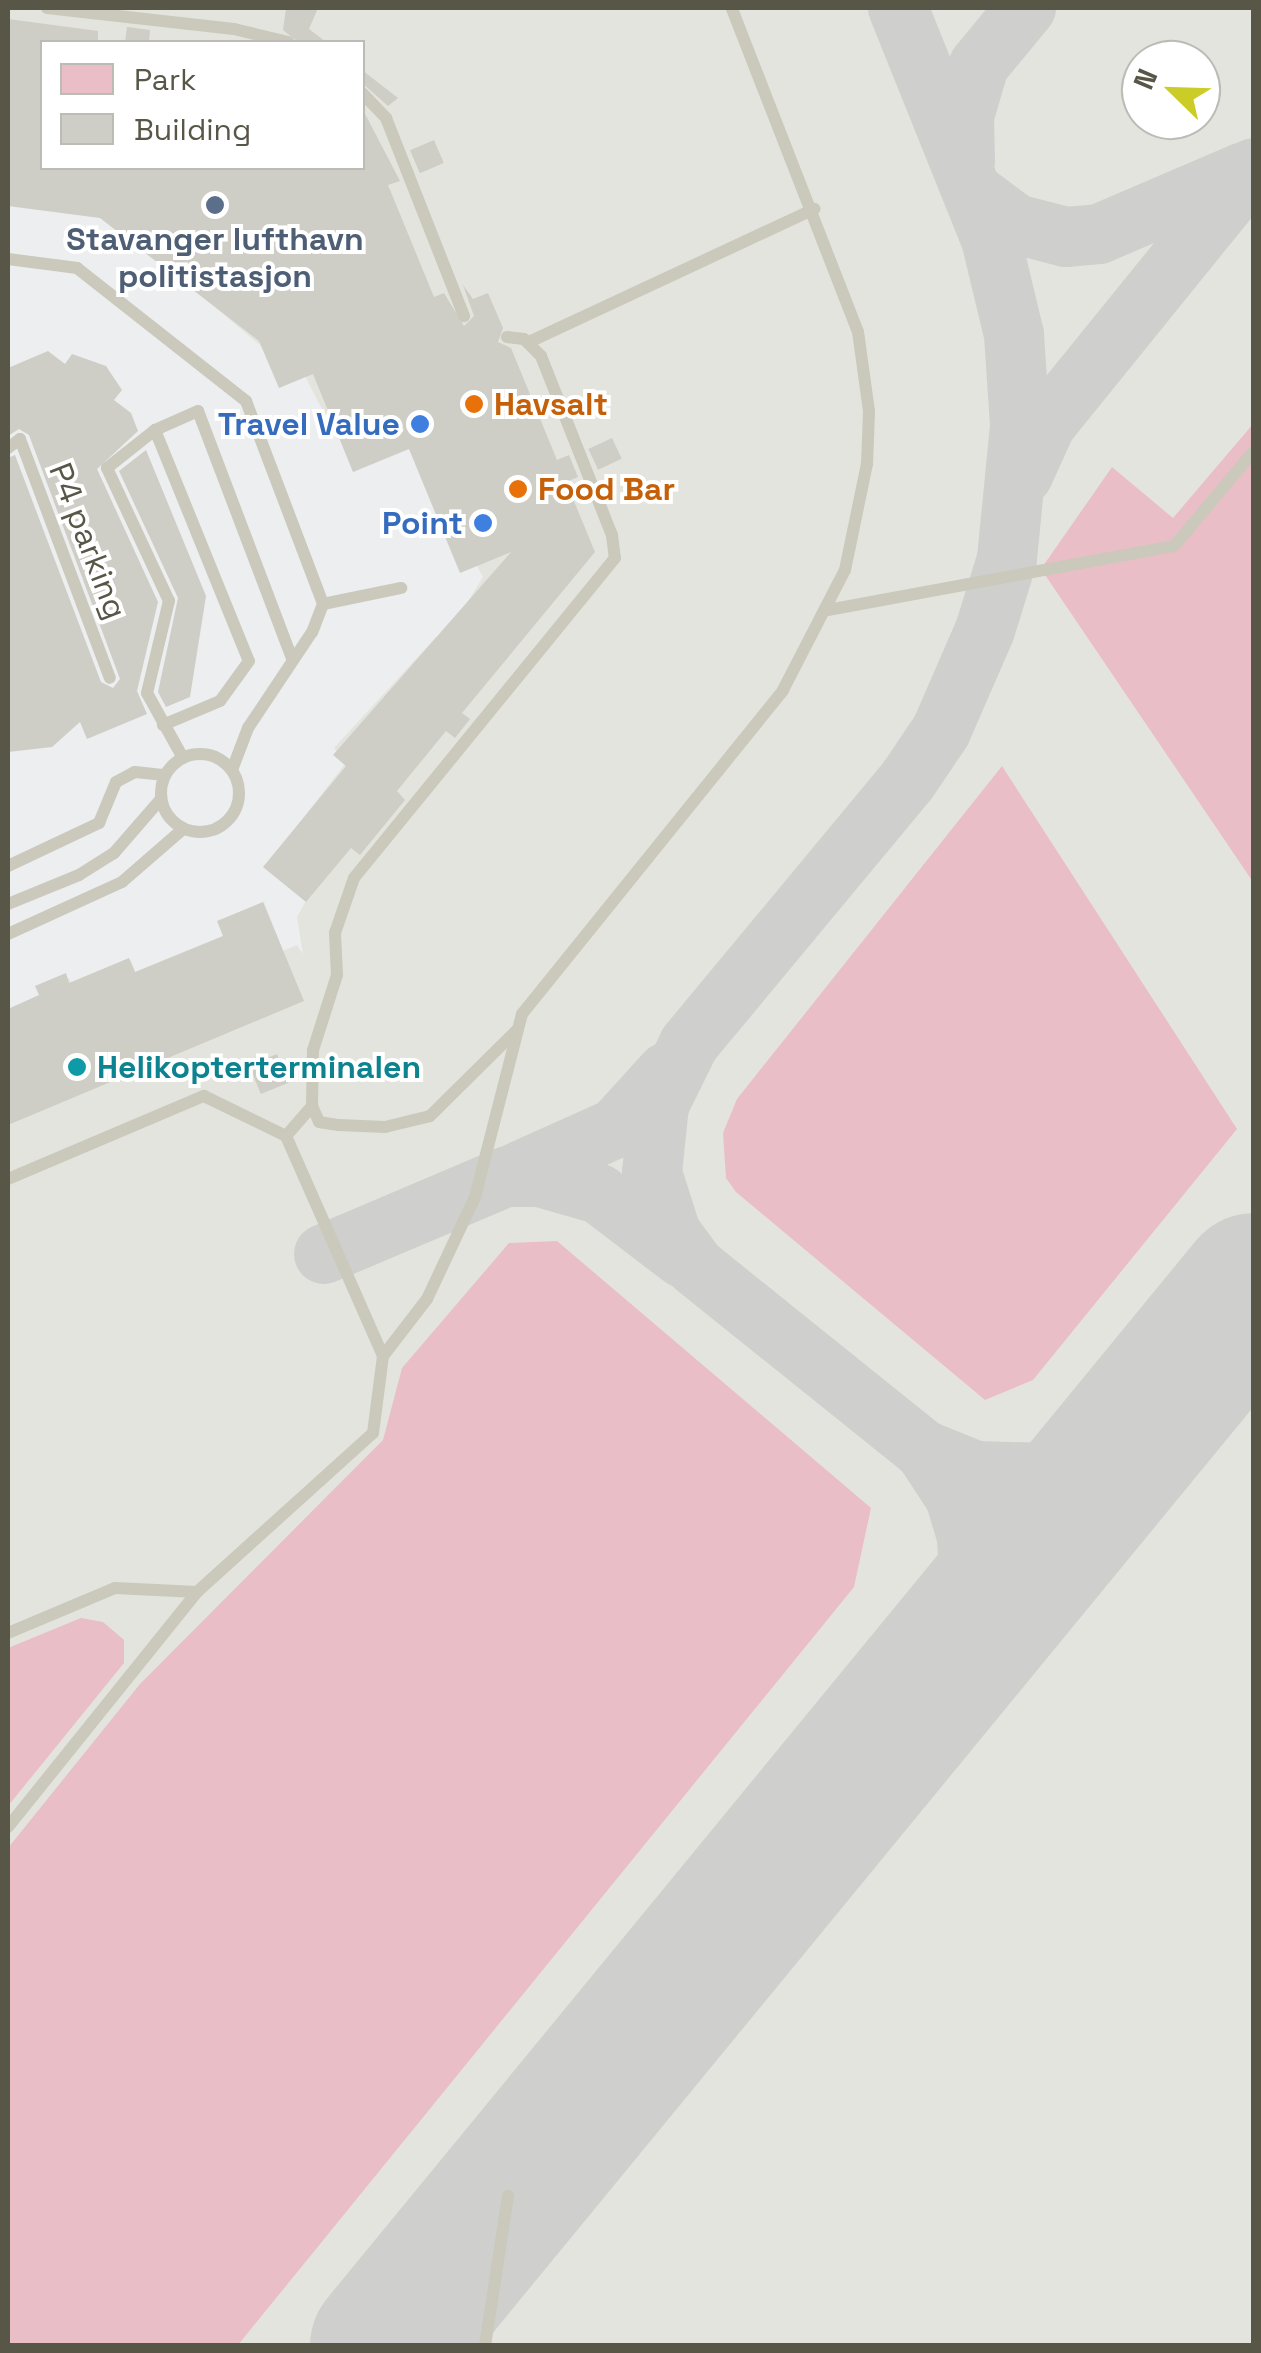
<!DOCTYPE html>
<html>
<head>
<meta charset="utf-8">
<style>
	body { margin:0 }
	#map { position:relative; width:1261px; height:2353px; overflow:hidden; background:#eceeef; font-family:"Space Grotesk",sans-serif }
	div>[style] { position:absolute }
	.airport>* { inset:0; background:#e4e4de }
	.green>* { inset:0; background:#eabec6 }
	.taxiway>* { height:60px; margin:-30px; padding:0 30px; transform-origin:30px; border-radius:30px; background:#cfd0cd }
	.runway>* { height:150px; margin:-75px; padding:0 75px; transform-origin:75px; border-radius:75px; background:#cfd0cd }
	.building>* { inset:0; background:#cecec6; transform-origin:0 0 }
	.lane>* { height:12px; margin:-6px; padding:0 6px; transform-origin:6px; border-radius:6px; background:#cac9bc }
	.lane>.ring { margin:-6px; padding:0; box-sizing:content-box; background:none; border:12px solid #cac9bc; border-radius:50% }
	.dots>* { width:28px; height:28px; translate:-50% -50%; box-sizing:border-box; border:5px solid #fff; border-radius:50% }
	span { translate:-50% -50%; white-space:nowrap; text-align:center; line-height:1.15; -webkit-text-stroke:8px #fff; paint-order:stroke }
	.service-label { font-size:32px; color:#4e5e75; font-weight:700 }
	.food-label { font-size:32px; color:#c56008; font-weight:700 }
	.left { translate:0 -50%; text-align:left }
	.shop-label { font-size:32px; color:#366cbe; font-weight:700 }
	.right { translate:-100% -50%; text-align:right }
	.street-label { font-size:32px; color:#585646 }
	.culture-label { font-size:32px; color:#0d838f; font-weight:700 }
	.frame { position:absolute; inset:0; border:10px solid #585646; pointer-events:none }
	.legend { position:absolute; left:40px; top:40px; width:325px; height:130px; box-sizing:border-box; background:#fff; border:2px solid #bcbbb5; margin:0; padding:12px 18px; list-style:none; font-size:30px; color:#585646 }
	.legend li { display:flex; align-items:center; gap:20px; height:50px }
	.legend b { width:50px; border:2px solid #bcbbb5 }
	.north { position:absolute; left:1121px; top:40px; width:100px; height:100px; box-sizing:border-box; background:#fff; border:2px solid #bcbbb5; border-radius:50%; rotate:293deg; font-size:28px; font-weight:700; line-height:40px; text-align:center; color:#585646 }
	.north::after { content:''; display:block; margin:auto; width:35px; height:45px; background:#cccc29; clip-path:polygon(50% 0,100% 100%,50% 72%,0 100%) }
</style>
</head>
<body>
<div id="map">
	<div class="airport">
		<i style="clip-path:polygon(evenodd,8px 8px,1253px 8px,1253px 2345px,8px 2345px,8px 1011px,41px 998px,50px 980px,69px 978px,72px 985px,131px 961px,137px 976px,224px 938px,218px 921px,264px 902px,283px 951px,297px 945px,303px 954px,297px 917px,307px 899px,266px 866px,345px 764px,334px 748px,436px 637px,443px 642px,483px 577px,400px 425px,373px 437px,337px 439px,295px 356px,267px 351px,104px 213px,49px 192px,8px 186px,8px 8px,42px 42px,362px 42px,362px 168px,42px 168px,42px 42px,8px 8px,1141px 60px,1201px 60px,1201px 120px,1141px 120px,1141px 60px)"></i>
	</div>
	<div class="green">
		<i style="clip-path:polygon(1253px 424px,1253px 882px,1041px 569px,1112px 467px,1173px 518px)"></i>
		<i style="clip-path:polygon(1002px 766px,1237px 1129px,1033px 1380px,985px 1400px,736px 1192px,726px 1178px,723px 1133px,737px 1099px)"></i>
		<i style="clip-path:polygon(557px 1241px,871px 1508px,854px 1587px,238px 2345px,8px 2345px,8px 1848px,140px 1684px,383px 1440px,402px 1368px,509px 1243px)"></i>
		<i style="clip-path:polygon(81px 1618px,103px 1622px,124px 1640px,124px 1663px,8px 1806px,8px 1648px)"></i>
	</div>
	<div class="taxiway">
		<i style="left:898px;top:8px;width:249px;rotate:68.1deg"></i>
		<i style="left:991px;top:239px;width:99px;rotate:76.5deg"></i>
		<i style="left:1014px;top:335px;width:91px;rotate:86.2deg"></i>
		<i style="left:1020px;top:426px;width:134px;rotate:95.6deg"></i>
		<i style="left:1007px;top:559px;width:74px;rotate:107.2deg"></i>
		<i style="left:985px;top:630px;width:110px;rotate:113.5deg"></i>
		<i style="left:941px;top:731px;width:59px;rotate:124deg"></i>
		<i style="left:908px;top:780px;width:343px;rotate:129.7deg"></i>
		<i style="left:689px;top:1044px;width:68px;rotate:116.2deg"></i>
		<i style="left:659px;top:1105px;width:68px;rotate:95.9deg"></i>
		<i style="left:652px;top:1173px;width:63px;rotate:72.4deg"></i>
		<i style="left:671px;top:1233px;width:42px;rotate:53.7deg"></i>
		<i style="left:696px;top:1267px;width:292px;rotate:38.8deg"></i>
		<i style="left:924px;top:1450px;width:56px;rotate:56.6deg"></i>
		<i style="left:955px;top:1497px;width:42px;rotate:73.3deg"></i>
		<i style="left:967px;top:1537px;width:43px;rotate:87.3deg"></i>
		<i style="left:969px;top:1580px;width:58px;rotate:105deg"></i>
		<i style="left:954px;top:1636px;width:56px;rotate:118.9deg"></i>
		<i style="left:965px;top:162px;width:46px;rotate:-91.2deg"></i>
		<i style="left:964px;top:116px;width:53px;rotate:-73.6deg"></i>
		<i style="left:979px;top:65px;width:74px;rotate:-50.5deg"></i>
		<i style="left:973px;top:192px;width:54px;rotate:36.7deg"></i>
		<i style="left:1016px;top:224px;width:52px;rotate:14.6deg"></i>
		<i style="left:1066px;top:237px;width:33px;rotate:-5deg"></i>
		<i style="left:1099px;top:234px;width:158px;rotate:-23.2deg"></i>
		<i style="left:1023px;top:475px;width:56px;rotate:-65.7deg"></i>
		<i style="left:1046px;top:424px;width:329px;rotate:-51deg"></i>
		<i style="left:509px;top:1176px;width:117px;rotate:-24.2deg"></i>
		<i style="left:616px;top:1128px;width:76px;rotate:-47.7deg"></i>
		<i style="left:324px;top:1254px;width:197px;rotate:-23deg"></i>
		<i style="left:505px;top:1177px;width:34px"></i>
		<i style="left:539px;top:1177px;width:62px;rotate:15.8deg"></i>
		<i style="left:599px;top:1194px;width:106px;rotate:37.3deg"></i>
		<i style="left:1207px;top:1345px;width:59px;rotate:-36.7deg"></i>
		<i style="left:924px;top:1450px;width:56px;rotate:22deg"></i>
		<i style="left:976px;top:1471px;width:70px;rotate:1.6deg"></i>
		<i style="left:1046px;top:1473px;width:59px;rotate:-20deg"></i>
		<i style="left:1101px;top:1453px;width:78px;rotate:-40.8deg"></i>
	</div>
	<div class="runway">
		<i style="left:385px;top:2346px;width:1369px;rotate:-50.6deg"></i>
	</div>
	<div class="building">
		<i style="clip-path:polygon(286px 8px,318px 8px,309px 29px,326px 42px,298px 42px,283px 30px)"></i>
		<i style="clip-path:polygon(8px 19px,98px 31px,98px 42px,42px 42px,42px 168px,362px 168px,362px 108px,400px 181px,388px 185px,434px 297px,444px 293px,464px 326px,474px 316px,463px 285px,473px 299px,488px 293px,503px 328px,498px 342px,511px 348px,557px 460px,569px 455px,578px 477px,566px 482px,595px 552px,462px 713px,470px 719px,455px 738px,446px 731px,397px 791px,405px 800px,360px 855px,351px 848px,306px 902px,263px 867px,346px 766px,333px 755px,511px 552px,460px 573px,409px 449px,353px 472px,313px 374px,279px 388px,259px 341px,100px 218px,8px 206px)"></i>
		<i style="clip-path:polygon(127px 27px,150px 30px,149px 42px,125px 42px)"></i>
		<i style="clip-path:polygon(362px 70px,398px 98px,388px 106px,362px 83px)"></i>
		<i style="left:434px;top:140px;width:25px;height:26px;rotate:67deg"></i>
		<i style="clip-path:polygon(48px 351px,65px 364px,72px 354px,106px 366px,122px 390px,114px 400px,131px 413px,138px 431px,97px 469px,158px 602px,137px 691px,147px 714px,87px 739px,80px 722px,52px 747px,8px 752px,8px 458px,15px 455px,101px 682px,113px 688px,120px 679px,29px 435px,19px 429px,8px 436px,8px 368px)"></i>
		<i style="left:612px;top:438px;width:23px;height:26px;rotate:65deg"></i>
		<i style="clip-path:polygon(146px 450px,206px 596px,190px 697px,166px 707px,158px 692px,178px 598px,119px 471px)"></i>
		<i style="clip-path:polygon(263px 902px,304px 1001px,8px 1125px,8px 1009px,39px 995px,35px 986px,66px 973px,69px 983px,129px 958px,135px 972px,223px 936px,217px 921px)"></i>
		<i style="left:277px;top:1054px;width:31px;height:30px;rotate:68deg"></i>
	</div>
	<div class="lane">
		<i style="left:47px;top:8px;width:188px;rotate:6.4deg"></i>
		<i style="left:234px;top:29px;width:56px;rotate:13.5deg"></i>
		<i style="left:362px;top:93px;width:35px;rotate:46deg"></i>
		<i style="left:386px;top:118px;width:213px;rotate:68.5deg"></i>
		<i style="left:8px;top:259px;width:70px;rotate:7.4deg"></i>
		<i style="left:77px;top:268px;width:215px;rotate:38.2deg"></i>
		<i style="left:246px;top:401px;width:217px;rotate:69.2deg"></i>
		<i style="left:323px;top:604px;width:30px;rotate:111deg"></i>
		<i style="left:312px;top:632px;width:115px;rotate:123.7deg"></i>
		<i style="left:248px;top:728px;width:45px;rotate:110.9deg"></i>
		<i style="left:507px;top:337px;width:17px;rotate:7deg"></i>
		<i style="left:524px;top:339px;width:24px;rotate:45deg"></i>
		<i style="left:541px;top:356px;width:193px;rotate:68.4deg"></i>
		<i style="left:612px;top:535px;width:23px;rotate:83deg"></i>
		<i style="left:615px;top:558px;width:413px;rotate:129.2deg"></i>
		<i style="left:354px;top:878px;width:58px;rotate:109.1deg"></i>
		<i style="left:335px;top:933px;width:42px;rotate:87.3deg"></i>
		<i style="left:337px;top:975px;width:79px;rotate:107.7deg"></i>
		<i style="left:313px;top:1050px;width:56px;rotate:91deg"></i>
		<i style="left:312px;top:1106px;width:17px;rotate:66deg"></i>
		<i style="left:319px;top:1122px;width:20px;rotate:9deg"></i>
		<i style="left:339px;top:1125px;width:46px;rotate:2.5deg"></i>
		<i style="left:385px;top:1127px;width:46px;rotate:-13.7deg"></i>
		<i style="left:430px;top:1116px;width:122px;rotate:-44.7deg"></i>
		<i style="left:529px;top:342px;width:315px;rotate:-25deg"></i>
		<i style="left:155px;top:430px;width:249px;rotate:67.9deg"></i>
		<i style="left:249px;top:661px;width:49px;rotate:125.9deg"></i>
		<i style="left:220px;top:701px;width:62px;rotate:157.2deg"></i>
		<i style="left:8px;top:448px;width:15px;rotate:-37deg"></i>
		<i style="left:20px;top:439px;width:255px;rotate:69.4deg"></i>
		<i style="left:323px;top:604px;width:80px;rotate:-11.6deg"></i>
		<i style="left:828px;top:610px;width:352px;rotate:-10.5deg"></i>
		<i style="left:1174px;top:546px;width:124px;rotate:-49.9deg"></i>
		<i class="ring" style="left:161px;top:754px;width:66px;height:66px"></i>
		<i style="left:183px;top:758px;width:74px;rotate:-119deg"></i>
		<i style="left:147px;top:693px;width:95px;rotate:-76.6deg"></i>
		<i style="left:169px;top:601px;width:147px;rotate:-115deg"></i>
		<i style="left:107px;top:468px;width:61px;rotate:-38.4deg"></i>
		<i style="left:155px;top:430px;width:47px;rotate:-23.8deg"></i>
		<i style="left:198px;top:411px;width:265px;rotate:69.2deg"></i>
		<i style="left:8px;top:866px;width:101px;rotate:-25.3deg"></i>
		<i style="left:99px;top:823px;width:44px;rotate:-67.5deg"></i>
		<i style="left:116px;top:782px;width:21px;rotate:-28deg"></i>
		<i style="left:135px;top:772px;width:30px;rotate:6deg"></i>
		<i style="left:8px;top:904px;width:77px;rotate:-22.2deg"></i>
		<i style="left:79px;top:875px;width:41px;rotate:-32.2deg"></i>
		<i style="left:114px;top:853px;width:72px;rotate:-49deg"></i>
		<i style="left:8px;top:934px;width:125px;rotate:-24.5deg"></i>
		<i style="left:122px;top:882px;width:81px;rotate:-41deg"></i>
		<i style="left:286px;top:1136px;width:40px;rotate:-49deg"></i>
		<i style="left:8px;top:1179px;width:213px;rotate:-23deg"></i>
		<i style="left:204px;top:1096px;width:91px;rotate:26deg"></i>
		<i style="left:286px;top:1136px;width:240px;rotate:66.2deg"></i>
		<i style="left:8px;top:1633px;width:116px;rotate:-22.8deg"></i>
		<i style="left:115px;top:1588px;width:82px;rotate:2.8deg"></i>
		<i style="left:8px;top:1827px;width:302px;rotate:-51.2deg"></i>
		<i style="left:197px;top:1592px;width:237px;rotate:-42.1deg"></i>
		<i style="left:373px;top:1433px;width:78px;rotate:-82.6deg"></i>
		<i style="left:383px;top:1356px;width:72px;rotate:-52.3deg"></i>
		<i style="left:427px;top:1299px;width:113px;rotate:-64.8deg"></i>
		<i style="left:475px;top:1197px;width:189px;rotate:-75.6deg"></i>
		<i style="left:522px;top:1014px;width:416px;rotate:-51.1deg"></i>
		<i style="left:783px;top:690px;width:135px;rotate:-62.7deg"></i>
		<i style="left:845px;top:570px;width:108px;rotate:-78.3deg"></i>
		<i style="left:867px;top:464px;width:53px;rotate:-87.8deg"></i>
		<i style="left:869px;top:411px;width:80px;rotate:-97.9deg"></i>
		<i style="left:858px;top:332px;width:348px;rotate:-111.3deg"></i>
		<i style="left:485px;top:2346px;width:152px;rotate:-81.3deg"></i>
	</div>
	<div class="dots">
		<i style="left:215px;top:205px;background:#5c6f8a"></i>
		<i style="left:474px;top:404px;background:#e8710a"></i>
		<i style="left:420px;top:424px;background:#3f7fe0"></i>
		<i style="left:518px;top:489px;background:#e8710a"></i>
		<i style="left:483px;top:523px;background:#3f7fe0"></i>
		<i style="left:77px;top:1067px;background:#0f9aa8"></i>
	</div>
	<div class="service-label">
		<span style="left:215px;top:258px">Stavanger lufthavn<br>politistasjon</span>
	</div>
	<div class="food-label">
		<span class="left" style="left:494px;top:404px">Havsalt</span>
		<span class="left" style="left:538px;top:489px">Food Bar</span>
	</div>
	<div class="shop-label">
		<span class="right" style="left:400px;top:424px">Travel Value</span>
		<span class="right" style="left:463px;top:523px">Point</span>
	</div>
	<div class="street-label">
		<span style="left:88px;top:541px;rotate:69deg">P4 parking</span>
	</div>
	<div class="culture-label">
		<span class="left" style="left:97px;top:1067px">Helikopterterminalen</span>
	</div>
	<div class="frame"></div>
	<ul class="legend">
	<li><b style="height:28px;background:#eabec6"></b>Park</li>
	<li><b style="height:28px;background:#cecec6"></b>Building</li>
	</ul>
	<div class="north">N</div>
</div>
</body>
</html>
